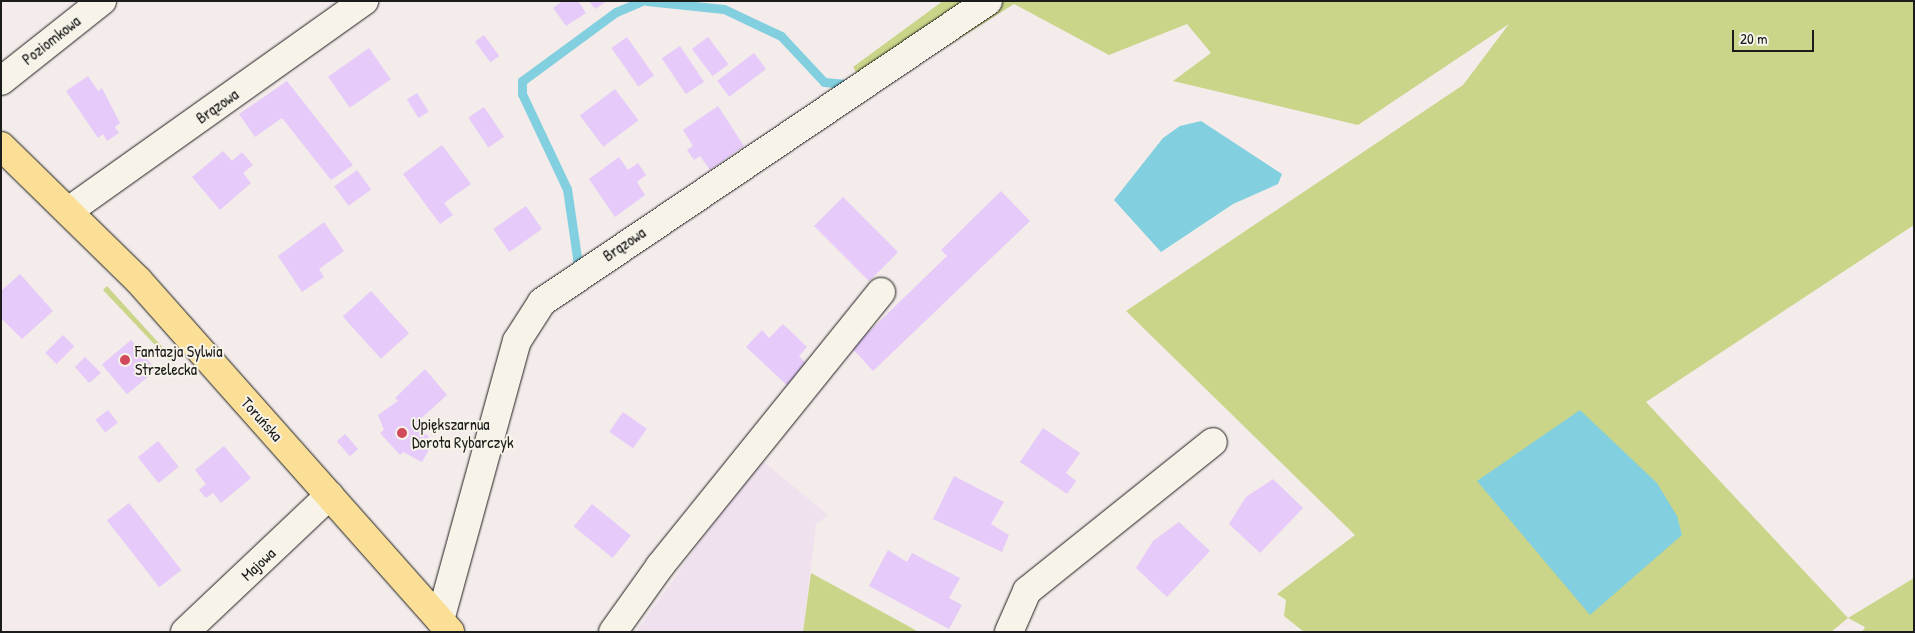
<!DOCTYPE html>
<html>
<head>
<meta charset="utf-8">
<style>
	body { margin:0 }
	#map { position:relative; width:1915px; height:633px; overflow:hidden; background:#f4ebeb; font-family:"Patrick Hand",sans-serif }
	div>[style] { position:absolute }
	.built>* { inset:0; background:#f0e1ef }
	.green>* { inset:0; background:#cad589 }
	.water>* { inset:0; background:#81cfdf }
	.stream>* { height:9px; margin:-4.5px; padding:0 4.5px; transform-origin:4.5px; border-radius:4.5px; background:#81cfdf }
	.building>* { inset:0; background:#e6caf9; transform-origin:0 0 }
	.roads { filter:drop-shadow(0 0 1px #1c1c1c) drop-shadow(0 0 1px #1c1c1c) }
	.minor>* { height:28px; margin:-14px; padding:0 14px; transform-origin:14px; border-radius:14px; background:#f7f3e8 }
	.major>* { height:28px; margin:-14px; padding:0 14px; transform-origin:14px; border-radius:14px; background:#fbdf96 }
	.dots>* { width:14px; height:14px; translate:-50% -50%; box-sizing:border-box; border:2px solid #f7f3e8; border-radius:50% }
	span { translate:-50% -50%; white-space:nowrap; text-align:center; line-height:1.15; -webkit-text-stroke:4px #f7f3e8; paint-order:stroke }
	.street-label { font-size:16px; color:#1c1c1c }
	.poi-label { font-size:16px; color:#1c1c1c }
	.left { translate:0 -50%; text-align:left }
	.frame { position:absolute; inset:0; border:2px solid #1c1c1c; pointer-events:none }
	.scale { position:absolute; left:1732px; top:30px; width:82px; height:22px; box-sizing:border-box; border:2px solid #1c1c1c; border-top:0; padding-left:6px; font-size:15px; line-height:18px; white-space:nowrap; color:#1c1c1c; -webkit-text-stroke:4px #f7f3e8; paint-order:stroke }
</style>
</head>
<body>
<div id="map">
	<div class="built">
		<i style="clip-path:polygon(759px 458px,828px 515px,816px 524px,803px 632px,636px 632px)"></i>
	</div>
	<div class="green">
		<i style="clip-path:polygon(943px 1px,1914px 1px,1914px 225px,1646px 402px,1848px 618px,1914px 578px,1914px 632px,1862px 632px,1865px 627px,1848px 618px,1831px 632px,1304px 632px,1284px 616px,1286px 600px,1277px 594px,1355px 535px,1126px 311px,1463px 85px,1509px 24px,1358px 125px,1173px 81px,1211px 53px,1187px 24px,1109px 55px,1014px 4px,870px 95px,853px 67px)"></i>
		<i style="clip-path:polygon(107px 286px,175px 361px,173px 364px,103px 290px)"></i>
		<i style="clip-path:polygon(811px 573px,919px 632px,803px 632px)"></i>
	</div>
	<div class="water">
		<i style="clip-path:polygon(1201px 121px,1282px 174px,1278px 184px,1233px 204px,1161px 252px,1114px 200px,1163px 138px,1180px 126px)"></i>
		<i style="clip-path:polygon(1580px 410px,1657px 483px,1677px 516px,1682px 535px,1590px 615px,1477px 481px)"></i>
	</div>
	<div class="stream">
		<i style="left:647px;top:1px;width:77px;rotate:5.9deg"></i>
		<i style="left:724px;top:9px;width:63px;rotate:25.3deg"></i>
		<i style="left:781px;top:36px;width:63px;rotate:46.9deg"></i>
		<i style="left:824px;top:82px;width:25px;rotate:5deg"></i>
		<i style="left:579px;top:271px;width:83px;rotate:-98.3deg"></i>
		<i style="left:567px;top:189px;width:105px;rotate:-115.3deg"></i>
		<i style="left:522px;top:94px;width:13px;rotate:-90deg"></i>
		<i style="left:522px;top:81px;width:117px;rotate:-36.3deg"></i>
		<i style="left:616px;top:12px;width:28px;rotate:-23deg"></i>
	</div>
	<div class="building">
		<i style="clip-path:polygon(563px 1px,578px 1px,586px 13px,566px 26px,553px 8px)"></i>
		<i style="clip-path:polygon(589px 1px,607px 1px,595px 9px)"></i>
		<i style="left:484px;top:35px;width:26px;height:11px;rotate:54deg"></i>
		<i style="left:627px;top:37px;width:47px;height:19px;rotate:55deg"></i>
		<i style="left:708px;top:37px;width:34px;height:20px;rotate:53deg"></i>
		<i style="left:680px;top:46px;width:43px;height:22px;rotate:56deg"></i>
		<i style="left:369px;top:48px;width:38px;height:50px;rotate:55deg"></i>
		<i style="left:754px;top:53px;width:20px;height:46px;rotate:53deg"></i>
		<i style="clip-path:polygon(88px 76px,98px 91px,102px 88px,120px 123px,115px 127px,119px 133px,107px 141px,103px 134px,98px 138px,66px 91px)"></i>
		<i style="clip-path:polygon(287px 81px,353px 165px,331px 180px,282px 118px,255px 137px,239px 114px)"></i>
		<i style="left:615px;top:89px;width:39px;height:44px;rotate:53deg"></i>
		<i style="left:417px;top:93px;width:22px;height:12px;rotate:58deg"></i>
		<i style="clip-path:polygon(718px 106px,744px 146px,710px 170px,700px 156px,694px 160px,687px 150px,693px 146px,683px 130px)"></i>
		<i style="left:484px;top:107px;width:36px;height:19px;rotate:56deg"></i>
		<i style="clip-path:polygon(442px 145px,471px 184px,444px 203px,453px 215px,440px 224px,403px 174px)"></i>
		<i style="clip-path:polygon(223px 151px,232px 161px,242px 152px,253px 165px,243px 173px,251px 183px,220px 210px,192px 177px)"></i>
		<i style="clip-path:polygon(619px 157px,628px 170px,638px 163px,646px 175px,637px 182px,645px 195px,615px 217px,589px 179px)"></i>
		<i style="left:357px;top:170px;width:24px;height:28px;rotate:54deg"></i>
		<i style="clip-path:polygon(1001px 191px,1030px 221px,873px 371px,852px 348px,947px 256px,941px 250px)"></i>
		<i style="left:843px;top:197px;width:78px;height:41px;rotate:45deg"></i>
		<i style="left:526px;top:206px;width:28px;height:40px;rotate:55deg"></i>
		<i style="clip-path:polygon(324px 222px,344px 251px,319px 269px,324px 277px,302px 292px,278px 256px)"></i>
		<i style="clip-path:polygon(20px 274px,53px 311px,22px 339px,1px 318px,1px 291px)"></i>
		<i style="left:371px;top:291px;width:57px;height:38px;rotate:48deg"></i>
		<i style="clip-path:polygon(783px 324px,807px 347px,799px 356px,811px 368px,791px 389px,746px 347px,762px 330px,769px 338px)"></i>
		<i style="left:63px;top:335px;width:16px;height:25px;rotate:45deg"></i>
		<i style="left:131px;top:340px;width:39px;height:38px;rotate:50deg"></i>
		<i style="clip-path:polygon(85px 357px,101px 373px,89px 383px,75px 367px)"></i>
		<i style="clip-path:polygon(425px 369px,447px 395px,416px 423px,433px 442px,422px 462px,403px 452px,400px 455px,380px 433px,384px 430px,378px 415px,398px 401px,395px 398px)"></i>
		<i style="left:108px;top:410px;width:16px;height:16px;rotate:52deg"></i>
		<i style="left:623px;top:412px;width:29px;height:24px;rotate:35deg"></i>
		<i style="clip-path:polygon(1043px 428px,1080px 453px,1066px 473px,1076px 481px,1067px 494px,1020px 462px)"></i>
		<i style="left:345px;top:434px;width:20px;height:11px;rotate:49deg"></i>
		<i style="left:158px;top:441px;width:33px;height:26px;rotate:51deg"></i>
		<i style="clip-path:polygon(224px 446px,251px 478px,221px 503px,213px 493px,206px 498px,199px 490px,206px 484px,195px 470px)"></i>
		<i style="clip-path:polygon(954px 476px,1004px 502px,991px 524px,1009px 535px,1002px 552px,933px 519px)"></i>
		<i style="clip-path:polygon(1273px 479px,1303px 508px,1260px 553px,1229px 524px,1246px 497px)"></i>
		<i style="left:129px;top:503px;width:85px;height:28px;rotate:52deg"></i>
		<i style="left:592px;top:504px;width:50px;height:29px;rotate:39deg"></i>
		<i style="clip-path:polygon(1179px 522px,1210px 551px,1167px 597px,1136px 568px,1153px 541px)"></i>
		<i style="clip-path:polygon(888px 550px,907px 562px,912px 553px,960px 578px,949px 598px,962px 605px,949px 629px,869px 586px)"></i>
	</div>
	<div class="roads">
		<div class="minor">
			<i style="left:1px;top:81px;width:129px;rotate:-38.4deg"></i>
			<i style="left:70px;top:210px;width:361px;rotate:-35.4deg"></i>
			<i style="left:440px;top:620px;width:289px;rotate:-74.6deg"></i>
			<i style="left:517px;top:341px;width:46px;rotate:-57.3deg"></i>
			<i style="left:542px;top:302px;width:538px;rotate:-34.01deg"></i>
			<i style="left:185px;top:632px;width:199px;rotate:-43.4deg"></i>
			<i style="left:613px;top:632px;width:81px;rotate:-54.5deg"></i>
			<i style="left:660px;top:566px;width:352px;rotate:-51.1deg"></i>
			<i style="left:1009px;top:632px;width:45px;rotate:-66.3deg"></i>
			<i style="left:1027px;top:591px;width:238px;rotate:-38.7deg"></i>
		</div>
		<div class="major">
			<i style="left:1px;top:146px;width:192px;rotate:44.4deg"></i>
			<i style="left:138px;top:280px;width:470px;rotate:48.4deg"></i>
		</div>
	</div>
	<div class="dots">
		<i style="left:125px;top:360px;background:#d1495b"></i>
		<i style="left:402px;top:433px;background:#d1495b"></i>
	</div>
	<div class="street-label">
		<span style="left:51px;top:40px;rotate:-38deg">Poziomkowa</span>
		<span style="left:217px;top:106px;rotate:-35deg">Brązowa</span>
		<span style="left:624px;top:244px;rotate:-34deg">Brązowa</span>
		<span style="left:262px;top:419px;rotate:48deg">Toruńska</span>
		<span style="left:258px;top:564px;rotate:-43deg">Majowa</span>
	</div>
	<div class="poi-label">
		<span class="left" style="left:135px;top:360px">Fantazja Sylwia<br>Strzelecka</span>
		<span class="left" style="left:412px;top:433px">Upiększarnua<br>Dorota Rybarczyk</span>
	</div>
	<div class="frame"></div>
	<div class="scale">20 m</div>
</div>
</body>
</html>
